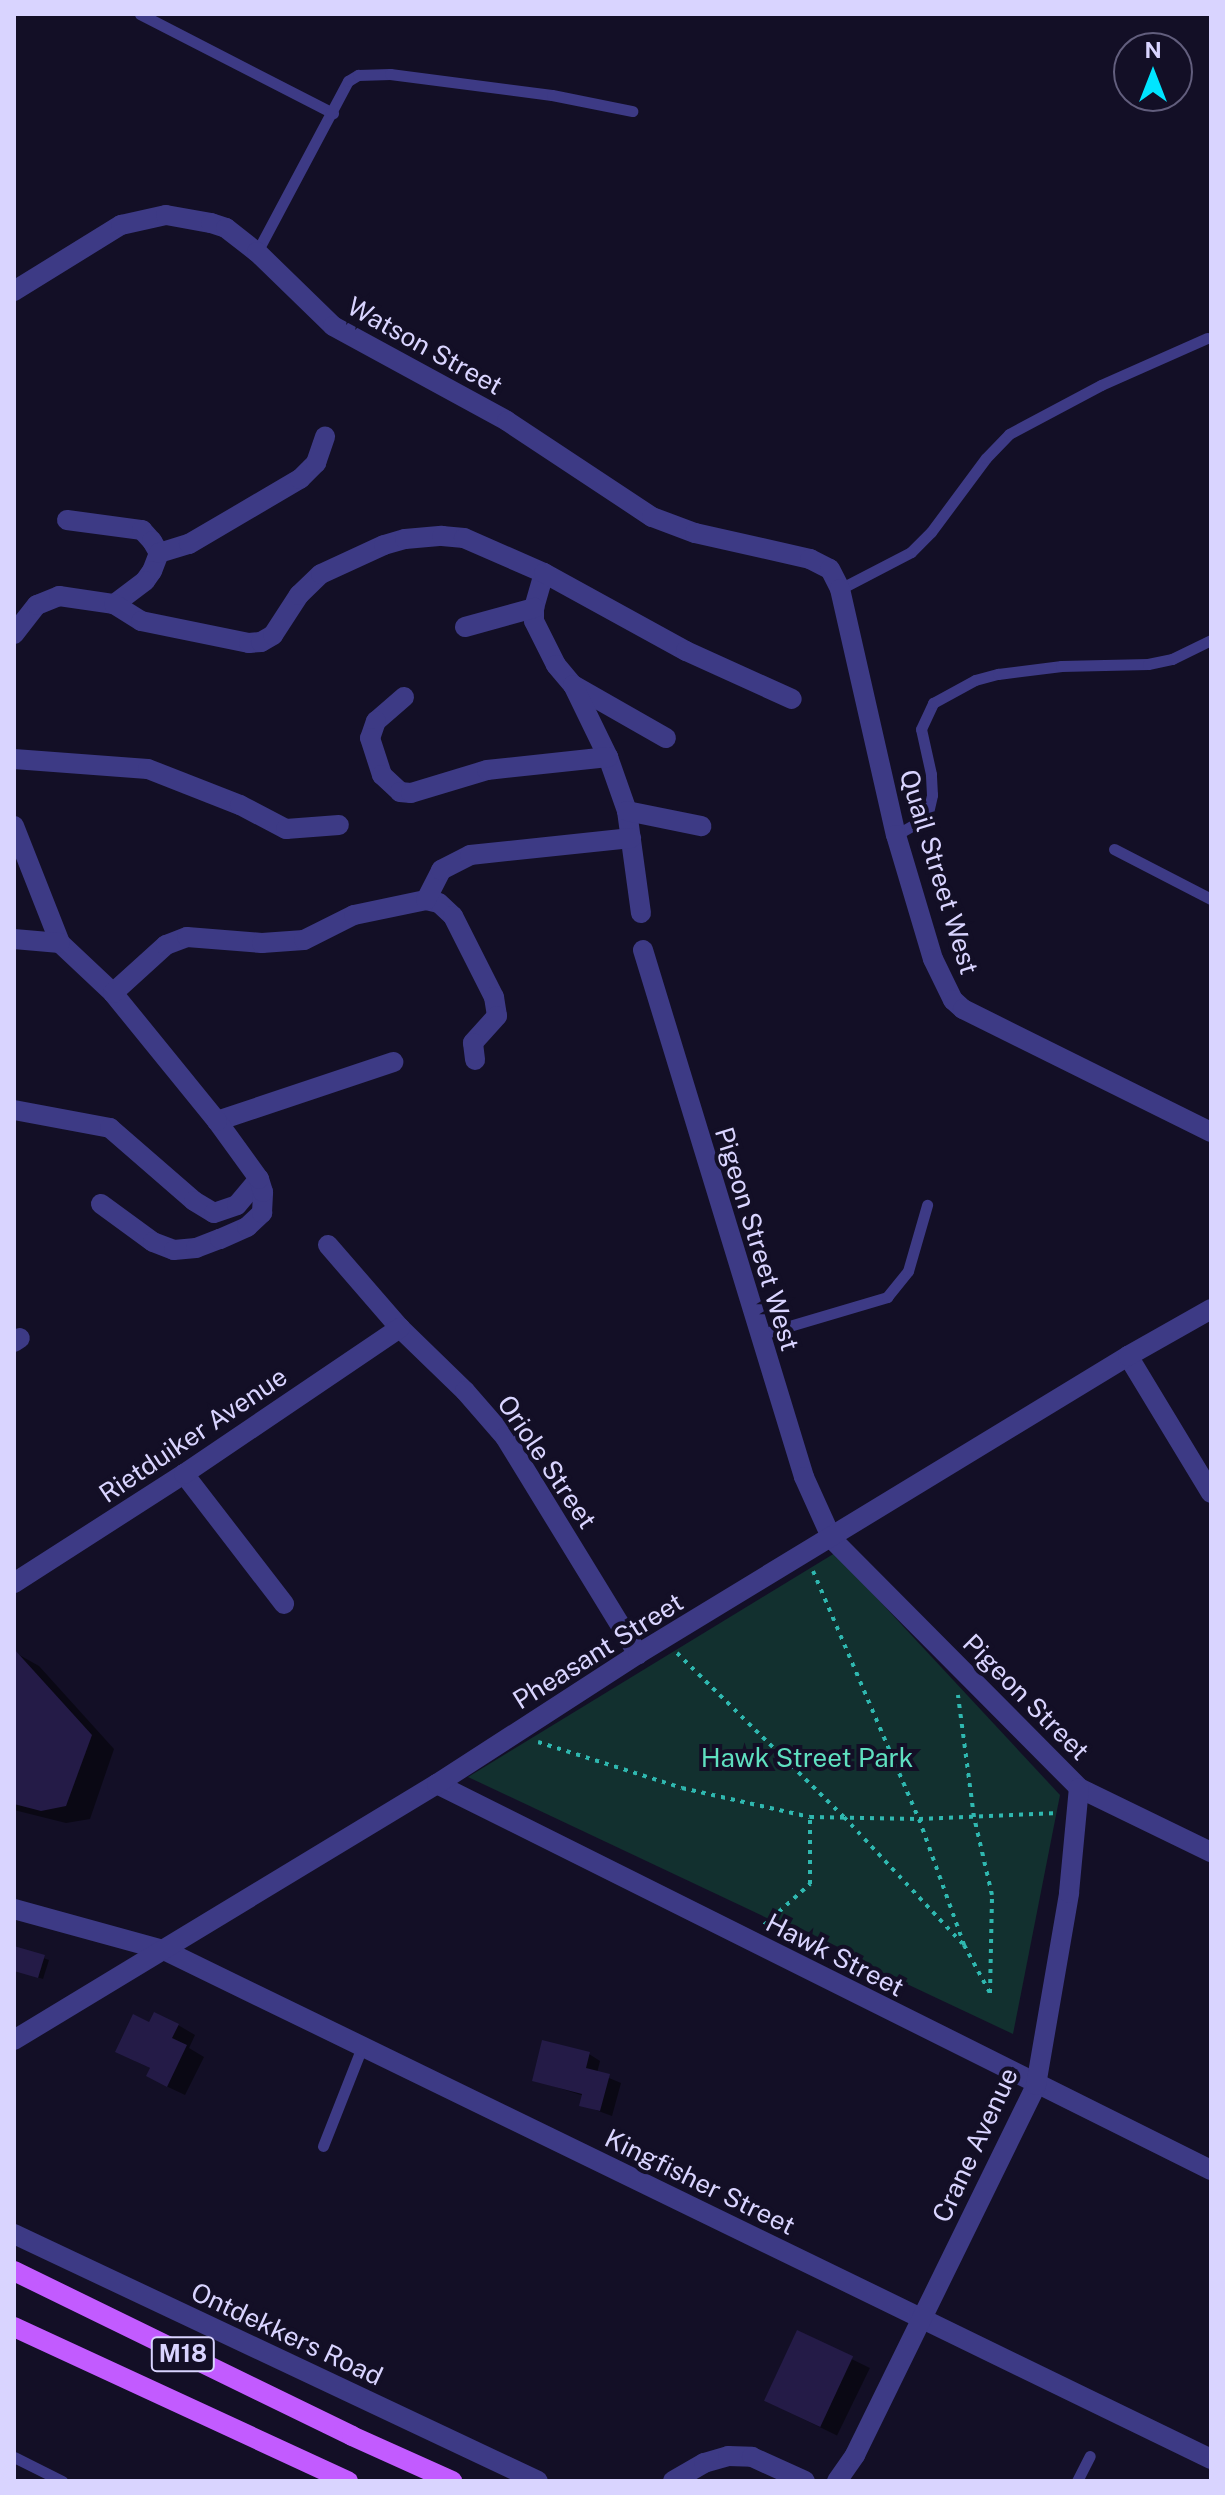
<!DOCTYPE html>
<html>
<head>
<meta charset="utf-8">
<style>
	body { margin:0 }
	#map { position:relative; width:1225px; height:2495px; overflow:hidden; background:#130f26; font-family:"Public Sans",sans-serif }
	div>[style] { position:absolute }
	.green>* { inset:0; background:#12302f }
	.shadow>* { inset:0; background:#0007; transform-origin:0 0 }
	.building>* { inset:0; background:#241b47; transform-origin:0 0 }
	.path>* { height:4px; margin-top:-2px; transform-origin:0; background:repeating-linear-gradient(90deg,#2fb8b0 0 4px,transparent 0 10px) }
	.service>* { height:11px; margin:-5.5px; padding:0 5.5px; transform-origin:5.5px; border-radius:5.5px; background:#3d3a85 }
	.minor>* { height:20px; margin:-10px; padding:0 10px; transform-origin:10px; border-radius:10px; background:#3d3a85 }
	.primary>* { height:20px; margin:-10px; padding:0 10px; transform-origin:10px; border-radius:10px; background:#c25bff }
	span { translate:-50% -50%; white-space:nowrap; text-align:center; line-height:1.15; -webkit-text-stroke:8px #130f26; paint-order:stroke }
	.shield-label span { padding:2px 6px; background:#130f26; border:2px solid; border-radius:6px; -webkit-text-stroke-width:0 }
	.shield-label { font-size:24px; color:#d9d4ff; font-weight:700 }
	.street-label { font-size:26px; color:#d9d4ff }
	.park-label { font-size:26px; color:#5fe0c0 }
	.frame { position:absolute; inset:0; border:16px solid #d9d4ff; pointer-events:none }
	.north { position:absolute; left:1113px; top:32px; width:80px; height:80px; box-sizing:border-box; background:#130f26; border:2px solid #625e7d; border-radius:50%; rotate:0deg; font-size:22px; font-weight:700; line-height:32px; text-align:center; color:#d9d4ff }
	.north::after { content:''; display:block; margin:auto; width:28px; height:36px; background:#00e5ff; clip-path:polygon(50% 0,100% 100%,50% 72%,0 100%) }
</style>
</head>
<body>
<div id="map">
	<div class="green">
		<i style="clip-path:polygon(835px 1553px,1060px 1795px,1013px 2034px,468px 1777px)"></i>
	</div>
	<div class="shadow">
		<i style="clip-path:polygon(14px 1652px,39px 1666px,114px 1749px,90px 1819px,66px 1823px,14px 1810px)"></i>
		<i style="clip-path:polygon(14px 1948px,49px 1960px,43px 1979px,14px 1970px)"></i>
		<i style="clip-path:polygon(150px 2024px,178px 2025px,195px 2035px,189px 2048px,204px 2057px,185px 2095px,166px 2086px,152px 2069px,135px 2061px)"></i>
		<i style="clip-path:polygon(589px 2054px,600px 2061px,597px 2073px,621px 2083px,612px 2116px,582px 2105px,584px 2096px,534px 2080px)"></i>
		<i style="left:798px;top:2333px;width:80px;height:75px;rotate:26deg"></i>
	</div>
	<div class="building">
		<i style="clip-path:polygon(14px 1649px,92px 1735px,66px 1806px,41px 1811px,14px 1804px)"></i>
		<i style="clip-path:polygon(14px 1946px,45px 1955px,38px 1978px,14px 1971px)"></i>
		<i style="clip-path:polygon(154px 2012px,179px 2024px,172px 2038px,187px 2045px,167px 2087px,146px 2076px,150px 2068px,115px 2052px,133px 2014px,149px 2022px)"></i>
		<i style="clip-path:polygon(542px 2040px,590px 2052px,586px 2068px,610px 2074px,600px 2111px,579px 2106px,582px 2094px,532px 2081px)"></i>
		<i style="left:797px;top:2330px;width:62px;height:78px;rotate:25deg"></i>
	</div>
	<div class="path">
		<i style="left:813px;top:1571px;width:270px;rotate:66.9deg"></i>
		<i style="left:919px;top:1819px;width:134px;rotate:70.3deg"></i>
		<i style="left:964px;top:1945px;width:55px;rotate:61.6deg"></i>
		<i style="left:990px;top:1993px;width:98px;rotate:-88.8deg"></i>
		<i style="left:992px;top:1895px;width:80px;rotate:-103deg"></i>
		<i style="left:974px;top:1817px;width:123px;rotate:-97.5deg"></i>
		<i style="left:677px;top:1653px;width:234px;rotate:44.5deg"></i>
		<i style="left:844px;top:1817px;width:173px;rotate:46.9deg"></i>
		<i style="left:538px;top:1742px;width:151px;rotate:17.7deg"></i>
		<i style="left:682px;top:1788px;width:131px;rotate:12.8deg"></i>
		<i style="left:810px;top:1817px;width:109px;rotate:1.1deg"></i>
		<i style="left:919px;top:1819px;width:140px;rotate:-2.5deg"></i>
		<i style="left:764px;top:1925px;width:62px;rotate:-41.7deg"></i>
		<i style="left:810px;top:1884px;width:67px;rotate:-90deg"></i>
	</div>
	<div class="service">
		<i style="left:140px;top:14px;width:217px;rotate:27.2deg"></i>
		<i style="left:257px;top:252px;width:194px;rotate:-62deg"></i>
		<i style="left:348px;top:81px;width:12px;rotate:-31deg"></i>
		<i style="left:358px;top:75px;width:32px;rotate:-2deg"></i>
		<i style="left:390px;top:74px;width:163px;rotate:7.4deg"></i>
		<i style="left:552px;top:95px;width:82px;rotate:11.3deg"></i>
		<i style="left:840px;top:589px;width:80px;rotate:-27.5deg"></i>
		<i style="left:911px;top:552px;width:28px;rotate:-45deg"></i>
		<i style="left:931px;top:532px;width:92px;rotate:-53.4deg"></i>
		<i style="left:986px;top:458px;width:33px;rotate:-46deg"></i>
		<i style="left:1009px;top:434px;width:104px;rotate:-28deg"></i>
		<i style="left:1101px;top:385px;width:116px;rotate:-23.9deg"></i>
		<i style="left:896px;top:835px;width:36px;rotate:-30deg"></i>
		<i style="left:927px;top:817px;width:23px;rotate:-77deg"></i>
		<i style="left:932px;top:795px;width:21px;rotate:-93deg"></i>
		<i style="left:931px;top:774px;width:46px;rotate:-102.5deg"></i>
		<i style="left:921px;top:729px;width:29px;rotate:-65deg"></i>
		<i style="left:933px;top:703px;width:48px;rotate:-28.7deg"></i>
		<i style="left:975px;top:680px;width:24px;rotate:-15deg"></i>
		<i style="left:998px;top:674px;width:64px;rotate:-7.2deg"></i>
		<i style="left:1061px;top:666px;width:87px;rotate:-1.3deg"></i>
		<i style="left:1148px;top:664px;width:25px;rotate:-12deg"></i>
		<i style="left:1172px;top:659px;width:43px;rotate:-26deg"></i>
		<i style="left:1114px;top:849px;width:109px;rotate:27.3deg"></i>
		<i style="left:759px;top:1335px;width:134px;rotate:-16.5deg"></i>
		<i style="left:887px;top:1297px;width:33px;rotate:-51deg"></i>
		<i style="left:908px;top:1271px;width:69px;rotate:-73.9deg"></i>
		<i style="left:323px;top:2146px;width:106px;rotate:-68.5deg"></i>
		<i style="left:14px;top:2457px;width:54px;rotate:26.6deg"></i>
		<i style="left:1077px;top:2481px;width:28px;rotate:-63deg"></i>
	</div>
	<div class="minor">
		<i style="left:14px;top:291px;width:126px;rotate:-31.7deg"></i>
		<i style="left:121px;top:225px;width:46px;rotate:-12.5deg"></i>
		<i style="left:166px;top:215px;width:46px;rotate:10.1deg"></i>
		<i style="left:211px;top:223px;width:16px;rotate:18deg"></i>
		<i style="left:226px;top:228px;width:39px;rotate:38deg"></i>
		<i style="left:257px;top:252px;width:106px;rotate:44.2deg"></i>
		<i style="left:333px;top:326px;width:198px;rotate:28.6deg"></i>
		<i style="left:507px;top:421px;width:174px;rotate:33.5deg"></i>
		<i style="left:652px;top:517px;width:46px;rotate:20.4deg"></i>
		<i style="left:695px;top:533px;width:118px;rotate:12.7deg"></i>
		<i style="left:810px;top:559px;width:22px;rotate:27deg"></i>
		<i style="left:830px;top:569px;width:22px;rotate:63deg"></i>
		<i style="left:840px;top:589px;width:252px;rotate:77.2deg"></i>
		<i style="left:896px;top:835px;width:129px;rotate:73.4deg"></i>
		<i style="left:933px;top:959px;width:46px;rotate:64deg"></i>
		<i style="left:953px;top:1000px;width:13px;rotate:42deg"></i>
		<i style="left:963px;top:1009px;width:277px;rotate:26.4deg"></i>
		<i style="left:67px;top:520px;width:76px;rotate:7.6deg"></i>
		<i style="left:142px;top:530px;width:15px;rotate:48deg"></i>
		<i style="left:152px;top:541px;width:14px;rotate:60deg"></i>
		<i style="left:159px;top:553px;width:19px;rotate:111deg"></i>
		<i style="left:152px;top:571px;width:12px;rotate:125deg"></i>
		<i style="left:145px;top:581px;width:39px;rotate:143deg"></i>
		<i style="left:159px;top:553px;width:31px;rotate:-17deg"></i>
		<i style="left:189px;top:544px;width:129px;rotate:-30.4deg"></i>
		<i style="left:300px;top:479px;width:23px;rotate:-45deg"></i>
		<i style="left:316px;top:463px;width:28px;rotate:-71deg"></i>
		<i style="left:544px;top:573px;width:36px;rotate:106deg"></i>
		<i style="left:534px;top:608px;width:13px;rotate:90deg"></i>
		<i style="left:534px;top:621px;width:49px;rotate:63.4deg"></i>
		<i style="left:556px;top:665px;width:26px;rotate:50deg"></i>
		<i style="left:573px;top:685px;width:107px;rotate:29.7deg"></i>
		<i style="left:465px;top:627px;width:72px;rotate:-15.4deg"></i>
		<i style="left:14px;top:634px;width:37px;rotate:-52deg"></i>
		<i style="left:37px;top:605px;width:24px;rotate:-22deg"></i>
		<i style="left:59px;top:596px;width:56px;rotate:8.3deg"></i>
		<i style="left:114px;top:604px;width:32px;rotate:32deg"></i>
		<i style="left:141px;top:621px;width:110px;rotate:11.5deg"></i>
		<i style="left:249px;top:643px;width:12px;rotate:-5deg"></i>
		<i style="left:261px;top:642px;width:14px;rotate:-30deg"></i>
		<i style="left:273px;top:635px;width:48px;rotate:-57deg"></i>
		<i style="left:299px;top:595px;width:30px;rotate:-44deg"></i>
		<i style="left:321px;top:574px;width:69px;rotate:-24.7deg"></i>
		<i style="left:384px;top:545px;width:22px;rotate:-16deg"></i>
		<i style="left:405px;top:539px;width:37px;rotate:-5deg"></i>
		<i style="left:442px;top:536px;width:22px;rotate:5deg"></i>
		<i style="left:464px;top:538px;width:87px;rotate:23.6deg"></i>
		<i style="left:544px;top:573px;width:162px;rotate:28.8deg"></i>
		<i style="left:686px;top:651px;width:116px;rotate:24.4deg"></i>
		<i style="left:573px;top:685px;width:80px;rotate:64.1deg"></i>
		<i style="left:608px;top:757px;width:57px;rotate:70.6deg"></i>
		<i style="left:627px;top:811px;width:103px;rotate:82.2deg"></i>
		<i style="left:404px;top:697px;width:37px;rotate:139deg"></i>
		<i style="left:376px;top:721px;width:18px;rotate:109deg"></i>
		<i style="left:370px;top:738px;width:39px;rotate:72deg"></i>
		<i style="left:382px;top:775px;width:25px;rotate:43deg"></i>
		<i style="left:400px;top:792px;width:11px;rotate:5deg"></i>
		<i style="left:411px;top:793px;width:79px;rotate:-16.8deg"></i>
		<i style="left:487px;top:770px;width:122px;rotate:-6.1deg"></i>
		<i style="left:14px;top:759px;width:134px;rotate:4.3deg"></i>
		<i style="left:148px;top:769px;width:99px;rotate:21.4deg"></i>
		<i style="left:240px;top:805px;width:52px;rotate:27.6deg"></i>
		<i style="left:286px;top:829px;width:53px;rotate:-4.3deg"></i>
		<i style="left:627px;top:811px;width:76px;rotate:11.5deg"></i>
		<i style="left:14px;top:826px;width:126px;rotate:68.5deg"></i>
		<i style="left:60px;top:943px;width:73px;rotate:43.3deg"></i>
		<i style="left:426px;top:900px;width:13px;rotate:13deg"></i>
		<i style="left:439px;top:903px;width:19px;rotate:43deg"></i>
		<i style="left:453px;top:916px;width:91px;rotate:63.2deg"></i>
		<i style="left:494px;top:997px;width:19px;rotate:81deg"></i>
		<i style="left:497px;top:1016px;width:36px;rotate:132deg"></i>
		<i style="left:473px;top:1043px;width:17px;rotate:83deg"></i>
		<i style="left:14px;top:939px;width:46px;rotate:5deg"></i>
		<i style="left:643px;top:950px;width:551px;rotate:73.01deg"></i>
		<i style="left:804px;top:1477px;width:68px;rotate:65.7deg"></i>
		<i style="left:832px;top:1539px;width:351px;rotate:45.2deg"></i>
		<i style="left:1079px;top:1788px;width:147px;rotate:25.9deg"></i>
		<i style="left:14px;top:1110px;width:98px;rotate:10.6deg"></i>
		<i style="left:110px;top:1128px;width:111px;rotate:41deg"></i>
		<i style="left:194px;top:1201px;width:23px;rotate:31deg"></i>
		<i style="left:214px;top:1213px;width:24px;rotate:-19deg"></i>
		<i style="left:237px;top:1205px;width:34px;rotate:-50deg"></i>
		<i style="left:217px;top:1121px;width:186px;rotate:-18.5deg"></i>
		<i style="left:101px;top:1204px;width:64px;rotate:36.2deg"></i>
		<i style="left:153px;top:1242px;width:22px;rotate:21deg"></i>
		<i style="left:174px;top:1250px;width:22px;rotate:-5deg"></i>
		<i style="left:196px;top:1248px;width:26px;rotate:-21deg"></i>
		<i style="left:220px;top:1239px;width:30px;rotate:-24deg"></i>
		<i style="left:247px;top:1227px;width:21px;rotate:-43deg"></i>
		<i style="left:262px;top:1213px;width:21px;rotate:-87deg"></i>
		<i style="left:263px;top:1192px;width:14px;rotate:-107deg"></i>
		<i style="left:259px;top:1179px;width:72px;rotate:-125.9deg"></i>
		<i style="left:217px;top:1121px;width:165px;rotate:-129.1deg"></i>
		<i style="left:113px;top:993px;width:72px;rotate:-42.2deg"></i>
		<i style="left:166px;top:945px;width:22px;rotate:-21deg"></i>
		<i style="left:187px;top:937px;width:75px;rotate:4.6deg"></i>
		<i style="left:262px;top:943px;width:42px;rotate:-4.1deg"></i>
		<i style="left:304px;top:940px;width:56px;rotate:-26.6deg"></i>
		<i style="left:354px;top:915px;width:74px;rotate:-11.8deg"></i>
		<i style="left:426px;top:900px;width:34px;rotate:-63deg"></i>
		<i style="left:441px;top:870px;width:33px;rotate:-27deg"></i>
		<i style="left:470px;top:855px;width:162px;rotate:-6deg"></i>
		<i style="left:328px;top:1245px;width:110px;rotate:49.1deg"></i>
		<i style="left:400px;top:1328px;width:91px;rotate:44.1deg"></i>
		<i style="left:465px;top:1391px;width:61px;rotate:49deg"></i>
		<i style="left:505px;top:1437px;width:255px;rotate:58.5deg"></i>
		<i style="left:14px;top:1342px;width:7px;rotate:-34deg"></i>
		<i style="left:1128px;top:1356px;width:160px;rotate:58.8deg"></i>
		<i style="left:184px;top:1474px;width:164px;rotate:52.4deg"></i>
		<i style="left:14px;top:1583px;width:202px;rotate:-32.7deg"></i>
		<i style="left:184px;top:1474px;width:261px;rotate:-34.1deg"></i>
		<i style="left:437px;top:1784px;width:865px;rotate:26.51deg"></i>
		<i style="left:14px;top:1909px;width:158px;rotate:15.4deg"></i>
		<i style="left:166px;top:1951px;width:1162px;rotate:25.93deg"></i>
		<i style="left:14px;top:2040px;width:494px;rotate:-31.2deg"></i>
		<i style="left:437px;top:1784px;width:239px;rotate:-32.9deg"></i>
		<i style="left:638px;top:1654px;width:574px;rotate:-31.31deg"></i>
		<i style="left:1128px;top:1356px;width:95px;rotate:-29.5deg"></i>
		<i style="left:14px;top:2234px;width:579px;rotate:25.24deg"></i>
		<i style="left:673px;top:2481px;width:36px;rotate:-30deg"></i>
		<i style="left:704px;top:2463px;width:25px;rotate:-16deg"></i>
		<i style="left:728px;top:2456px;width:24px;rotate:2deg"></i>
		<i style="left:752px;top:2457px;width:58px;rotate:24.4deg"></i>
		<i style="left:837px;top:2481px;width:32px;rotate:-55deg"></i>
		<i style="left:855px;top:2455px;width:412px;rotate:-63.9deg"></i>
		<i style="left:1036px;top:2085px;width:195px;rotate:-80.2deg"></i>
		<i style="left:1069px;top:1893px;width:105px;rotate:-84.6deg"></i>
	</div>
	<div class="primary">
		<i style="left:14px;top:2271px;width:376px;rotate:26deg"></i>
		<i style="left:352px;top:2436px;width:110px;rotate:24.2deg"></i>
		<i style="left:14px;top:2327px;width:368px;rotate:24.8deg"></i>
	</div>
	<div class="shield-label">
		<span style="left:183px;top:2354px">M18</span>
	</div>
	<div class="street-label">
		<span style="left:425px;top:346px;rotate:29deg">Watson Street</span>
		<span style="left:939px;top:872px;rotate:73deg">Quail Street West</span>
		<span style="left:757px;top:1239px;rotate:73deg">Pigeon Street West</span>
		<span style="left:193px;top:1435px;rotate:-34deg">Rietduiker Avenue</span>
		<span style="left:547px;top:1462px;rotate:56deg">Oriole Street</span>
		<span style="left:598px;top:1651px;rotate:-32deg">Pheasant Street</span>
		<span style="left:1026px;top:1697px;rotate:45deg">Pigeon Street</span>
		<span style="left:835px;top:1955px;rotate:27deg">Hawk Street</span>
		<span style="left:975px;top:2145px;rotate:-65deg">Crane Avenue</span>
		<span style="left:700px;top:2182px;rotate:26deg">Kingfisher Street</span>
		<span style="left:287px;top:2334px;rotate:25deg">Ontdekkers Road</span>
	</div>
	<div class="park-label">
		<span style="left:807px;top:1758px">Hawk Street Park</span>
	</div>
	<div class="frame"></div>
	<div class="north">N</div>
</div>
</body>
</html>
